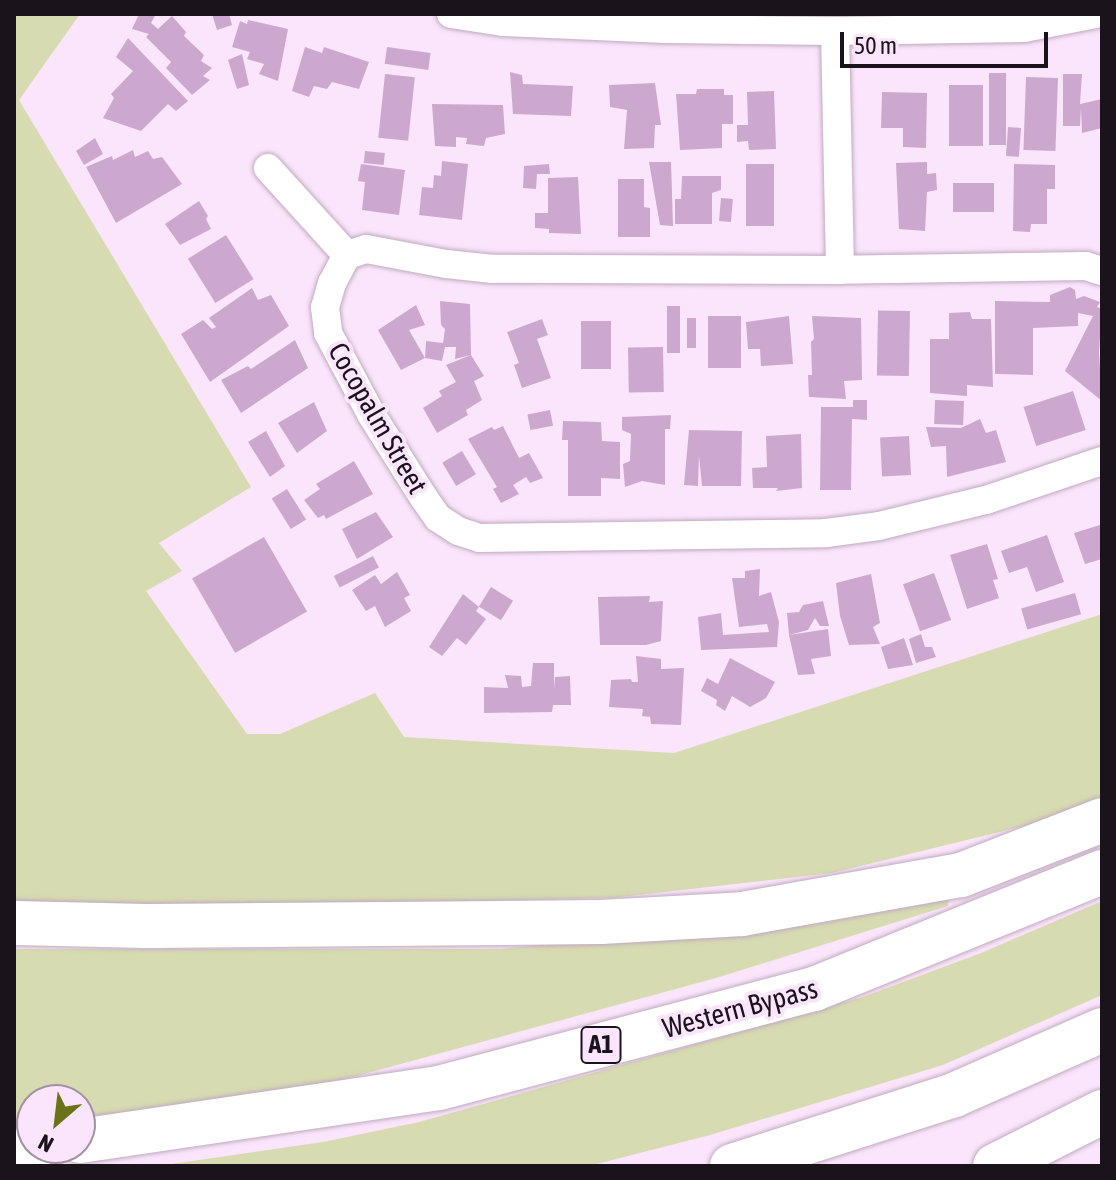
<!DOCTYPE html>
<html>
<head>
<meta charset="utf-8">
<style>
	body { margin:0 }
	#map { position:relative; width:1116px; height:1180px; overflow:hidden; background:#fbe5fc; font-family:"Asap Condensed",sans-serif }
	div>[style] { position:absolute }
	.green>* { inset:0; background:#d7dbb1 }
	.building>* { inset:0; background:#cca8ce; transform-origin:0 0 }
	.roads { filter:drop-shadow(0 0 2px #bfaabf) drop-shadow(0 0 2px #bfaabf) }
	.minor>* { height:28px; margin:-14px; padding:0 14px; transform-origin:14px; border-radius:14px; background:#fff }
	.motorway>* { height:44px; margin:-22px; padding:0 22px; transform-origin:22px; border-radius:22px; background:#fff }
	span { translate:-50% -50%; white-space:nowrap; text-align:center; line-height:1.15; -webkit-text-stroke:8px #fbe5fc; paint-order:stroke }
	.shield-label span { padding:2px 6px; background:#fbe5fc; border:2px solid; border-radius:6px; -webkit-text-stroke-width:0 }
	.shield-label { font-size:26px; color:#1a131b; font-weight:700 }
	.street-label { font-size:28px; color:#1a131b }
	.frame { position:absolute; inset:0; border:16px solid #1a131b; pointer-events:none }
	.north { position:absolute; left:16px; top:1084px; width:80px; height:80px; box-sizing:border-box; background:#fbe5fc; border:2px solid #a191a2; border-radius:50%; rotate:208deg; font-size:22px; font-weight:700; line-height:32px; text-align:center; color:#1a131b }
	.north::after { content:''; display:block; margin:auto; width:28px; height:36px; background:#6d7118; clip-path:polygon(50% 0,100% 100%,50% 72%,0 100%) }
	.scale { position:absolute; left:840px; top:32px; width:208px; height:36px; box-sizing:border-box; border:4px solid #1a131b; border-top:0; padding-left:10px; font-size:24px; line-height:28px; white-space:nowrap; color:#1a131b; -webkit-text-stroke:6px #fbe5fc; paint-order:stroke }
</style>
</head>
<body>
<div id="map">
	<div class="green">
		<i style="clip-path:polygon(14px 14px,80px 14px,19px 100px,251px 487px,159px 543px,182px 571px,146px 591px,247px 734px,280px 734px,375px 693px,404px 737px,674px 753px,1102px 614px,1102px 800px,1045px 821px,832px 873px,611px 898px,293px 906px,14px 903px)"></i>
		<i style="clip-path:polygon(949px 889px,948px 906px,716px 978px,327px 1084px,80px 1118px,80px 1100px,32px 1100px,32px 1123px,14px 1124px,14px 949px,499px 949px,629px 936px)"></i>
		<i style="clip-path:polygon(1102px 901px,1102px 995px,943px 1065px,710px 1135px,589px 1166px,158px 1166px,323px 1142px,419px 1122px,863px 997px,981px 953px)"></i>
	</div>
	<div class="building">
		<i style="clip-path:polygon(139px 14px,156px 14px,151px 23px,158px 29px,172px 16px,186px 32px,184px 36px,204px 55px,201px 61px,212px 68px,203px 76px,210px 80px,192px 95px,166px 68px,171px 62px,146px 37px,149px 34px,132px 29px)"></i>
		<i style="clip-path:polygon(212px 14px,229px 14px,232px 25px,217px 30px)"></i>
		<i style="clip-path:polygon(248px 20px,288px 29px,278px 81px,259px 74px,264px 64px,247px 59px,250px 52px,232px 47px,240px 21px,247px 24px)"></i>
		<i style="clip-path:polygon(128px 38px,188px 101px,176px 111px,168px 104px,141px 131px,103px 118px,114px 98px,111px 94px,133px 71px,116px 57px)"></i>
		<i style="clip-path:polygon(305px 47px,322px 53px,324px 47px,369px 62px,359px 89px,332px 82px,327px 89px,314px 86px,309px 97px,292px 91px)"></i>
		<i style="left:387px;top:47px;width:44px;height:17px;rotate:8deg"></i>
		<i style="clip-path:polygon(242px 54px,249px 85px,237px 89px,228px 60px)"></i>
		<i style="clip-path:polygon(510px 72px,522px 75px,523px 84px,573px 86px,571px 116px,513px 114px)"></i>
		<i style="left:989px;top:73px;width:17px;height:72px"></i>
		<i style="left:385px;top:74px;width:30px;height:64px;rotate:6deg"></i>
		<i style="clip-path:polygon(1063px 74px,1082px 74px,1080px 104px,1102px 99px,1102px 128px,1082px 133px,1081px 108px,1080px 126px,1063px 126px)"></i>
		<i style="left:1026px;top:77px;width:32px;height:73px;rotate:2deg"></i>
		<i style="clip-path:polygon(655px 83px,661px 125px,655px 125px,654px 148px,624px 149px,627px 110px,610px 107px,609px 85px)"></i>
		<i style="left:983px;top:85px;width:61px;height:34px;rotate:90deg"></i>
		<i style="clip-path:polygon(697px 89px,724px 89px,724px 95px,733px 95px,733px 124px,722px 124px,722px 148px,680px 150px,676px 94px,696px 94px)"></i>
		<i style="clip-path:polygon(774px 91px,776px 149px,749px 150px,748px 141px,737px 142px,737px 125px,748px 125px,747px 92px)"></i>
		<i style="clip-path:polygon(882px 92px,927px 93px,926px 148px,903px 147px,903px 128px,881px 128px)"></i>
		<i style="clip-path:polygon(432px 104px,503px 105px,505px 134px,486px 138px,484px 146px,466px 144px,467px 138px,456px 137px,456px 147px,435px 146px)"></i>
		<i style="left:1008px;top:127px;width:13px;height:29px;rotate:4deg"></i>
		<i style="clip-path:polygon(95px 138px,103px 154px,84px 165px,76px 151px)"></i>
		<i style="clip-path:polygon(133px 150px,135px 157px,148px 151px,153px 159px,162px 157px,182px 184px,116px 223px,86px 167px,112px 156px,113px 160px)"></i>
		<i style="left:365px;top:151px;width:20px;height:12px;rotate:6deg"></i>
		<i style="clip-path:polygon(442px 161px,468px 164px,462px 220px,419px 215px,422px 187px,433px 188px,434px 175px,441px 176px)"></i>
		<i style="clip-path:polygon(649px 162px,671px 162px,673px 226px,660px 225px)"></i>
		<i style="clip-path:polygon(927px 162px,927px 174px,936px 173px,937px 190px,927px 192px,925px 231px,899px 229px,896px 163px)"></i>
		<i style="clip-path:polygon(361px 164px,405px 170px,399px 215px,362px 210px,365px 182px,358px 181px)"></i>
		<i style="clip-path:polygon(549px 164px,550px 174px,537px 174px,536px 189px,523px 188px,524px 166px)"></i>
		<i style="left:746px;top:164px;width:28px;height:62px"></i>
		<i style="clip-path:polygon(1014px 164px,1055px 165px,1055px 189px,1047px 189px,1047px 224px,1031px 224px,1030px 232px,1013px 231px)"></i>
		<i style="clip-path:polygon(682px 176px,721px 176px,721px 190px,712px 193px,712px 224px,675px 224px,675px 199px,681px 199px)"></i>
		<i style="clip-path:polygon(578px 177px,581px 234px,549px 233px,549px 229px,535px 228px,535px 213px,548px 213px,548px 178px)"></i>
		<i style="clip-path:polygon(618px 179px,644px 179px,644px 207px,650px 208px,650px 237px,618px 237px)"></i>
		<i style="left:994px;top:183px;width:29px;height:41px;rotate:90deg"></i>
		<i style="left:721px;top:198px;width:12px;height:23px;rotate:5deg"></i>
		<i style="clip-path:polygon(199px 201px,208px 216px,206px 219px,211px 229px,180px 245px,165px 224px)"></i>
		<i style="left:226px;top:235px;width:52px;height:45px;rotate:58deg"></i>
		<i style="clip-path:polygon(1070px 287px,1075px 290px,1076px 299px,1084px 296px,1100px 302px,1097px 307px,1102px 309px,1099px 352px,1102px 401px,1065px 371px,1093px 316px,1078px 313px,1078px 326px,1033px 328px,1033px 375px,995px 374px,995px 301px,1050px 302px,1050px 295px)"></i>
		<i style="clip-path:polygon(252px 288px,258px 300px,271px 295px,289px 326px,210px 382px,181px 334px,203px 320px,212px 329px,216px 327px,209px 318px)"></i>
		<i style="clip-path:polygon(440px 301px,470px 304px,471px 355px,484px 376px,474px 381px,482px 400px,466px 410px,468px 415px,437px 433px,423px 408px,442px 396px,439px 391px,456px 382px,446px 365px,471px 355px,455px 359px,456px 347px,445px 347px,442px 361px,425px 358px,426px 341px,443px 343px,445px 329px,441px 325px)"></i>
		<i style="clip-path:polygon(416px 305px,425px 325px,409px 330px,425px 358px,401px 370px,378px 330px)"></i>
		<i style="left:667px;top:306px;width:13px;height:47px"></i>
		<i style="left:910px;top:311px;width:65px;height:32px;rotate:91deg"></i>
		<i style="clip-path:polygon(970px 312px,972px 319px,991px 319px,993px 387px,967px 385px,967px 396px,930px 393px,930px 339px,949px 339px,949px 313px)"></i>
		<i style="left:708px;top:316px;width:33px;height:52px"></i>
		<i style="clip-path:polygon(789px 316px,793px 364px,761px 366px,760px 349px,748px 349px,746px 322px)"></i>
		<i style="clip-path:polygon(812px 316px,861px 318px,862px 380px,844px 381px,846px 399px,809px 397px,808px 375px,812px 375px,811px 342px,814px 339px)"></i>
		<i style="left:687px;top:318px;width:9px;height:30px"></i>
		<i style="clip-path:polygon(542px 319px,548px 335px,537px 339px,551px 378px,522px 388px,514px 365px,519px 363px,507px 332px)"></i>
		<i style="left:581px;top:321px;width:30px;height:48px"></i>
		<i style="clip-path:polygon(295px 340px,308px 368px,241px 413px,221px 380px,248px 366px,251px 369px)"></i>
		<i style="left:663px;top:347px;width:45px;height:35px;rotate:89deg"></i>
		<i style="left:1073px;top:391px;width:41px;height:52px;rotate:72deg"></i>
		<i style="clip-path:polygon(853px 400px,867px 400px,867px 420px,852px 419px,851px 490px,820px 490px,821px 407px,853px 407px)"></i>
		<i style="left:935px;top:400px;width:29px;height:24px;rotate:2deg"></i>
		<i style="clip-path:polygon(314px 402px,327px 431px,297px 453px,278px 423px)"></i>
		<i style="left:550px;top:410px;width:16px;height:23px;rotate:79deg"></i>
		<i style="clip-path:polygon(671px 415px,670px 429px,665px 429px,665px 485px,642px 481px,625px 487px,623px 464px,630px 461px,631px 434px,622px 430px,622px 417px)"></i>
		<i style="clip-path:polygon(980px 419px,986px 433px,996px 430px,1006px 462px,947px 477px,946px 446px,931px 447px,926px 427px,961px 428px)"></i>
		<i style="clip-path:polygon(563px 421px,601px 422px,602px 441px,620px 442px,620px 479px,601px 478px,601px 496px,568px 496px,568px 440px,562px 440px)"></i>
		<i style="clip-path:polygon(503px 426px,519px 458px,529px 453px,543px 478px,530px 483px,526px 477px,513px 485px,519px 494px,501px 503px,493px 489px,497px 487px,468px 439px,492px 427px,494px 430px)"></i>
		<i style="clip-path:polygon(689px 430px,742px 431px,741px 486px,702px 486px,699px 456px,698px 486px,684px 485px)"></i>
		<i style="clip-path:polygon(266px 431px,285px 466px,270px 477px,248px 442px)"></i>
		<i style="clip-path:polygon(801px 434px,802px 488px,776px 491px,778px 488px,753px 488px,752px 468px,767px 467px,766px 436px)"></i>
		<i style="left:909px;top:436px;width:39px;height:29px;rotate:87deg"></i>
		<i style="left:462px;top:451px;width:27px;height:23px;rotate:59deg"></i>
		<i style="clip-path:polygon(354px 461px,373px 494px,326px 519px,324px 515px,318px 518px,304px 500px,320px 489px,316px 484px)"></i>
		<i style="left:287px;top:489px;width:36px;height:18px;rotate:58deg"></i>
		<i style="clip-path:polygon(376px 512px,393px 537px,357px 559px,342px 529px)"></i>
		<i style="clip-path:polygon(1100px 525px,1102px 559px,1085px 564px,1074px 533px)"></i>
		<i style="clip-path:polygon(1047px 535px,1064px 582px,1036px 592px,1027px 567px,1009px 573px,1001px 551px)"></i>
		<i style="left:264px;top:537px;width:86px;height:83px;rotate:60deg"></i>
		<i style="clip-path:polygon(987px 544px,998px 579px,993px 580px,999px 598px,967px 609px,950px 555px)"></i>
		<i style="left:373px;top:556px;width:13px;height:44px;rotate:63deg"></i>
		<i style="clip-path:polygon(760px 569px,759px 596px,771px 592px,779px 622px,777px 647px,701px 650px,698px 617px,721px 613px,723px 635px,769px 632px,767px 624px,739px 627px,732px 578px,745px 578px,745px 571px)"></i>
		<i style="clip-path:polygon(397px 572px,410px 595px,404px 598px,411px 611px,385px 627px,375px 606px,366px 611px,352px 590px,375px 575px,381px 584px)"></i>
		<i style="left:934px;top:573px;width:50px;height:33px;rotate:70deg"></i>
		<i style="clip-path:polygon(871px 574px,880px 623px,873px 627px,880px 644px,849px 645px,840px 616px,836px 583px)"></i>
		<i style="left:491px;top:587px;width:26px;height:23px;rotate:32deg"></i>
		<i style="left:1075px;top:593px;width:22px;height:56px;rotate:74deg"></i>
		<i style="clip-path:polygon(463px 594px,479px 607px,476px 611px,486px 619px,466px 645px,457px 638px,442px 656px,429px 647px)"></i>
		<i style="clip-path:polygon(650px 596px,649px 602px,663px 601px,661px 641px,646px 645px,600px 645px,598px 597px)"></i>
		<i style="clip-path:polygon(823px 601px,829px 626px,820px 626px,815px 618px,808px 630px,789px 635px,828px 629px,831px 656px,811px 659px,815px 674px,798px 675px,789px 635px,787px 613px,799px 612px,803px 605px)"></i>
		<i style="clip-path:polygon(921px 634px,925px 647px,932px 647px,936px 657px,916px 663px,909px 639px)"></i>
		<i style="clip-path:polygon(904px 638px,913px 665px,888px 669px,881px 647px)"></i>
		<i style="clip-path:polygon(636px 656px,661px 659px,661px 669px,684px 668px,681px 725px,651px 724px,650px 717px,642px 716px,643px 709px,609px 707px,611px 680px,631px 679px,632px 682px,638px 682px)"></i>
		<i style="clip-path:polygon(730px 658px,775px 682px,766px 698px,750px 707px,732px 696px,725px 711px,716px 705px,717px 700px,701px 691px,707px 678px,718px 684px)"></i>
		<i style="clip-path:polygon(533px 663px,554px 663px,554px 689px,555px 677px,570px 676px,571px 705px,553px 705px,552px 712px,484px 713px,484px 687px,508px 688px,505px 675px,521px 676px,522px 687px,531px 686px)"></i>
	</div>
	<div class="roads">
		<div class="minor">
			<i style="left:451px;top:14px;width:54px;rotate:8.6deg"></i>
			<i style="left:504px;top:22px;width:161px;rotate:2.5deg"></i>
			<i style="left:665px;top:29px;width:170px;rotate:0.7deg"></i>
			<i style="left:835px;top:31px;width:189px;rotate:-0.9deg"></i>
			<i style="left:1024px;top:28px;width:73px;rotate:-11deg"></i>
			<i style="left:835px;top:31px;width:239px;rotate:88.8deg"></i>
			<i style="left:268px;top:168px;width:118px;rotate:47.8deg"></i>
			<i style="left:1102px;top:271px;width:17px;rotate:-163deg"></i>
			<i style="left:1086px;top:266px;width:246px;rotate:179.1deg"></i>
			<i style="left:840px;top:270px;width:347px;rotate:-179.8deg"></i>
			<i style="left:493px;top:269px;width:47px;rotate:-173.9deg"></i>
			<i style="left:446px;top:264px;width:81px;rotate:-169.4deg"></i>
			<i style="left:366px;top:249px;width:20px;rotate:162deg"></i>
			<i style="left:347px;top:255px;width:32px;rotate:118deg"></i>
			<i style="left:332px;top:283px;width:25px;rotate:106deg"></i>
			<i style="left:325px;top:307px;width:26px;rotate:83deg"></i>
			<i style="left:328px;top:333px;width:92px;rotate:62deg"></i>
			<i style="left:371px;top:414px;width:99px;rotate:57.8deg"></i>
			<i style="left:424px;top:498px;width:24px;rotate:55deg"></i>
			<i style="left:438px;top:518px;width:24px;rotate:33deg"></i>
			<i style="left:458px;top:531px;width:22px;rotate:18deg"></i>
			<i style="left:479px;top:538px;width:347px;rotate:-0.8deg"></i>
			<i style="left:826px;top:533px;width:53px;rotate:-7.5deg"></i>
			<i style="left:879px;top:526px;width:110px;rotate:-13.7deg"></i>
			<i style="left:986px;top:500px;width:122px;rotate:-18.6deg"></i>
		</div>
		<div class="motorway">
			<i style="left:14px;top:923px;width:133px;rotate:1.3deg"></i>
			<i style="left:147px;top:926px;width:454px;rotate:-0.5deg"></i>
			<i style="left:601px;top:922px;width:141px;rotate:-3.2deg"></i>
			<i style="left:742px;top:914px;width:222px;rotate:-10.1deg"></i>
			<i style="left:961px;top:875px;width:151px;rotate:-21.3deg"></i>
			<i style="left:80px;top:1141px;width:363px;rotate:-8.4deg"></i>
			<i style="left:439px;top:1088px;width:388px;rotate:-14.8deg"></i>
			<i style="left:814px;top:989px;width:311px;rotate:-22.1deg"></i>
			<i style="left:14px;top:1151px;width:21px;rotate:-8deg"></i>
			<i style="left:732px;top:1166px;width:233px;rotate:-17.7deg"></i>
			<i style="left:954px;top:1095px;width:162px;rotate:-23.7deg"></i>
			<i style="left:995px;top:1166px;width:120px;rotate:-26.8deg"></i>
		</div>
	</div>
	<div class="shield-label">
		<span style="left:601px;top:1045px">A1</span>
	</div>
	<div class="street-label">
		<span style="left:378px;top:418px;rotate:60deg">Cocopalm Street</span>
		<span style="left:740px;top:1008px;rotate:-15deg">Western Bypass</span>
	</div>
	<div class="frame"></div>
	<div class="north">N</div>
	<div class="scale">50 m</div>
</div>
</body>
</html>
